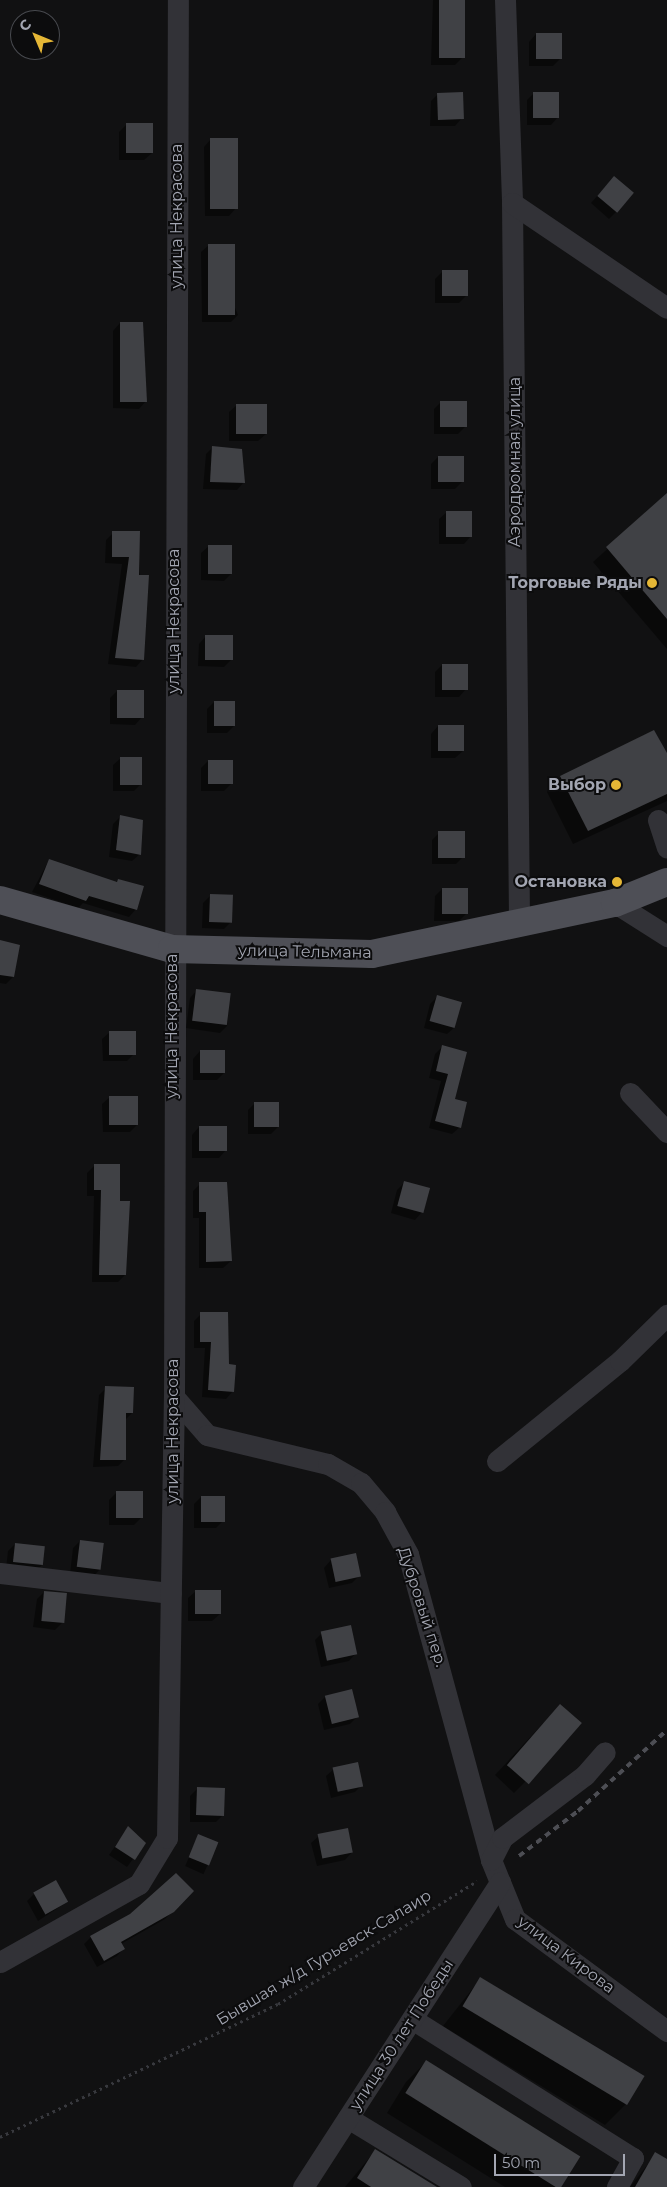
<!DOCTYPE html>
<html>
<head>
<meta charset="utf-8">
<style>
	body { margin:0 }
	#map { position:relative; width:667px; height:2187px; overflow:hidden; background:#111112; font-family:Montserrat,sans-serif }
	div>[style] { position:absolute }
	.shadow>* { inset:0; background:#0007; transform-origin:0 0 }
	.building>* { inset:0; background:#404145; transform-origin:0 0 }
	.path>* { height:3px; margin-top:-1.5px; transform-origin:0; background:repeating-linear-gradient(90deg,#38393e 0 2.5px,transparent 0 6.5px) }
	.minor>* { height:21px; margin:-10.5px; padding:0 10.5px; transform-origin:10.5px; border-radius:10.5px; background:#323237 }
	.major>* { height:28px; margin:-14px; padding:0 14px; transform-origin:14px; border-radius:14px; background:#4e4f56 }
	.rail>* { height:4px; margin-top:-2px; transform-origin:0; background:repeating-linear-gradient(90deg,#4d4e54 0 6px,transparent 0 11px) }
	.dots>* { width:14px; height:14px; translate:-50% -50%; box-sizing:border-box; border:2px solid #0c0c0d; border-radius:50% }
	span { translate:-50% -50%; white-space:nowrap; text-align:center; line-height:1.15; -webkit-text-stroke:4px #0c0c0d; paint-order:stroke }
	.street-label { font-size:16px; color:#a3a6b2 }
	.poi-label { font-size:16px; color:#a3a6b2; font-weight:700 }
	.right { translate:-100% -50%; text-align:right }
	.north { position:absolute; left:10px; top:10px; width:50px; height:50px; box-sizing:border-box; background:#0c0c0d; border:1px solid #484a4f; border-radius:50%; rotate:315deg; font-size:14px; font-weight:700; line-height:20px; text-align:center; color:#a3a6b2 }
	.north::after { content:''; display:block; margin:auto; width:18px; height:22px; background:#e5b736; clip-path:polygon(50% 0,100% 100%,50% 72%,0 100%) }
	.scale { position:absolute; left:494px; top:2154px; width:131px; height:22px; box-sizing:border-box; border:2px solid #a3a6b2; border-top:0; padding-left:6px; font-size:15px; line-height:18px; white-space:nowrap; color:#a3a6b2; -webkit-text-stroke:4px #0c0c0d; paint-order:stroke }
</style>
</head>
<body>
<div id="map">
	<div class="shadow">
		<i style="clip-path:polygon(433px 0,464px 0,462px 58px,455px 65px,431px 65px)"></i>
		<i style="clip-path:polygon(536px 34px,560px 59px,553px 66px,529px 66px,529px 42px)"></i>
		<i style="clip-path:polygon(534px 93px,558px 117px,551px 125px,527px 125px,527px 100px)"></i>
		<i style="clip-path:polygon(438px 94px,462px 118px,455px 126px,430px 126px,431px 101px)"></i>
		<i style="clip-path:polygon(127px 124px,152px 153px,144px 160px,119px 160px,119px 132px)"></i>
		<i style="clip-path:polygon(211px 139px,236px 208px,229px 216px,205px 216px,204px 147px)"></i>
		<i style="clip-path:polygon(607px 185px,616px 212px,609px 219px,591px 203px)"></i>
		<i style="clip-path:polygon(209px 245px,238px 315px,231px 322px,202px 322px,201px 252px)"></i>
		<i style="clip-path:polygon(442px 272px,466px 296px,459px 303px,435px 303px,435px 279px)"></i>
		<i style="clip-path:polygon(120px 323px,146px 401px,139px 409px,113px 408px,113px 331px)"></i>
		<i style="clip-path:polygon(441px 402px,465px 427px,458px 434px,434px 434px,434px 409px)"></i>
		<i style="clip-path:polygon(237px 405px,266px 434px,258px 441px,229px 441px,229px 412px)"></i>
		<i style="clip-path:polygon(213px 447px,244px 482px,237px 490px,203px 489px,206px 454px)"></i>
		<i style="clip-path:polygon(438px 457px,462px 482px,455px 489px,431px 489px,431px 464px)"></i>
		<i style="clip-path:polygon(667px 495px,667px 649px,593px 562px)"></i>
		<i style="clip-path:polygon(447px 512px,471px 536px,464px 544px,439px 544px,439px 519px)"></i>
		<i style="clip-path:polygon(113px 533px,138px 533px,143px 659px,136px 667px,108px 664px,122px 564px,105px 563px,106px 540px)"></i>
		<i style="clip-path:polygon(209px 546px,231px 574px,224px 581px,201px 580px,201px 553px)"></i>
		<i style="clip-path:polygon(206px 636px,232px 659px,224px 667px,198px 666px,199px 644px)"></i>
		<i style="clip-path:polygon(442px 665px,466px 689px,459px 697px,435px 697px,435px 672px)"></i>
		<i style="clip-path:polygon(117px 691px,142px 717px,135px 725px,110px 724px,110px 698px)"></i>
		<i style="clip-path:polygon(214px 702px,234px 726px,227px 733px,207px 733px,207px 709px)"></i>
		<i style="clip-path:polygon(438px 726px,463px 751px,455px 758px,431px 758px,431px 734px)"></i>
		<i style="clip-path:polygon(667px 756px,667px 801px,573px 844px,547px 792px,561px 777px)"></i>
		<i style="clip-path:polygon(121px 758px,141px 784px,134px 791px,113px 791px,113px 765px)"></i>
		<i style="clip-path:polygon(208px 761px,231px 784px,224px 791px,201px 791px,201px 768px)"></i>
		<i style="clip-path:polygon(120px 817px,140px 854px,132px 861px,109px 857px,113px 824px)"></i>
		<i style="clip-path:polygon(439px 833px,463px 857px,456px 864px,432px 864px,432px 840px)"></i>
		<i style="clip-path:polygon(49px 860px,115px 883px,118px 880px,136px 909px,129px 917px,83px 903px,78px 908px,32px 892px)"></i>
		<i style="clip-path:polygon(442px 889px,466px 914px,459px 921px,434px 921px,435px 896px)"></i>
		<i style="clip-path:polygon(210px 896px,231px 922px,224px 929px,202px 928px,203px 903px)"></i>
		<i style="clip-path:polygon(0 942px,18px 946px,13px 977px,6px 984px,0 983px)"></i>
		<i style="clip-path:polygon(197px 990px,230px 994px,227px 1026px,220px 1033px,186px 1028px,190px 998px)"></i>
		<i style="clip-path:polygon(437px 997px,455px 1027px,447px 1034px,424px 1028px,430px 1004px)"></i>
		<i style="clip-path:polygon(110px 1032px,134px 1054px,127px 1061px,103px 1061px,102px 1039px)"></i>
		<i style="clip-path:polygon(442px 1047px,460px 1127px,452px 1134px,429px 1128px,441px 1081px,429px 1078px,435px 1054px)"></i>
		<i style="clip-path:polygon(200px 1051px,224px 1073px,217px 1080px,193px 1080px,193px 1059px)"></i>
		<i style="clip-path:polygon(110px 1097px,137px 1125px,130px 1132px,103px 1132px,102px 1104px)"></i>
		<i style="clip-path:polygon(255px 1103px,278px 1127px,271px 1134px,248px 1134px,248px 1110px)"></i>
		<i style="clip-path:polygon(199px 1127px,226px 1150px,219px 1158px,192px 1158px,192px 1135px)"></i>
		<i style="clip-path:polygon(94px 1166px,119px 1202px,129px 1202px,125px 1275px,118px 1282px,92px 1282px,94px 1196px,87px 1196px,87px 1173px)"></i>
		<i style="clip-path:polygon(405px 1182px,422px 1212px,415px 1220px,391px 1213px,397px 1190px)"></i>
		<i style="clip-path:polygon(200px 1184px,231px 1261px,223px 1268px,199px 1268px,199px 1218px,193px 1218px,193px 1191px)"></i>
		<i style="clip-path:polygon(201px 1314px,227px 1365px,233px 1391px,226px 1399px,202px 1397px,205px 1348px,194px 1348px,194px 1321px)"></i>
		<i style="clip-path:polygon(106px 1388px,132px 1413px,125px 1420px,125px 1459px,118px 1466px,93px 1467px,99px 1395px)"></i>
		<i style="clip-path:polygon(117px 1492px,141px 1518px,134px 1525px,109px 1525px,109px 1500px)"></i>
		<i style="clip-path:polygon(201px 1497px,223px 1521px,216px 1528px,194px 1528px,194px 1504px)"></i>
		<i style="clip-path:polygon(80px 1541px,100px 1569px,93px 1577px,70px 1574px,73px 1548px)"></i>
		<i style="clip-path:polygon(15px 1544px,42px 1565px,35px 1572px,6px 1569px,8px 1551px)"></i>
		<i style="clip-path:polygon(355px 1555px,359px 1576px,352px 1583px,329px 1588px,324px 1568px,331px 1560px)"></i>
		<i style="clip-path:polygon(196px 1591px,220px 1614px,212px 1621px,188px 1621px,188px 1598px)"></i>
		<i style="clip-path:polygon(44px 1592px,62px 1623px,55px 1630px,33px 1627px,37px 1599px)"></i>
		<i style="clip-path:polygon(322px 1633px,356px 1653px,349px 1661px,321px 1667px,315px 1640px)"></i>
		<i style="clip-path:polygon(325px 1697px,357px 1717px,350px 1724px,324px 1730px,318px 1704px)"></i>
		<i style="clip-path:polygon(549px 1717px,525px 1782px,514px 1793px,495px 1775px)"></i>
		<i style="clip-path:polygon(334px 1769px,362px 1785px,355px 1792px,331px 1798px,326px 1776px)"></i>
		<i style="clip-path:polygon(197px 1789px,223px 1815px,216px 1822px,190px 1822px,190px 1796px)"></i>
		<i style="clip-path:polygon(128px 1828px,144px 1844px,127px 1867px,109px 1855px)"></i>
		<i style="left:199px;top:1835px;width:20px;height:34px;rotate:24deg"></i>
		<i style="clip-path:polygon(319px 1836px,352px 1852px,345px 1860px,317px 1866px,311px 1843px)"></i>
		<i style="clip-path:polygon(193px 1891px,165px 1919px,121px 1944px,124px 1948px,117px 1956px,97px 1967px,84px 1944px,91px 1937px)"></i>
		<i style="clip-path:polygon(34px 1894px,67px 1902px,38px 1921px,27px 1901px)"></i>
		<i style="clip-path:polygon(481px 1978px,642px 2077px,625px 2105px,605px 2125px,443px 2026px)"></i>
		<i style="clip-path:polygon(426px 2062px,579px 2157px,560px 2187px,505px 2187px,387px 2113px,406px 2082px)"></i>
		<i style="clip-path:polygon(375px 2151px,435px 2187px,345px 2187px)"></i>
		<i style="clip-path:polygon(656px 2154px,667px 2161px,667px 2187px,630px 2187px)"></i>
	</div>
	<div class="building">
		<i style="left:439px;top:0;width:26px;height:58px"></i>
		<i style="left:536px;top:33px;width:26px;height:26px"></i>
		<i style="left:463px;top:92px;width:27px;height:26px;rotate:88deg"></i>
		<i style="left:533px;top:92px;width:26px;height:26px"></i>
		<i style="left:126px;top:123px;width:27px;height:30px"></i>
		<i style="left:210px;top:138px;width:28px;height:71px"></i>
		<i style="left:614px;top:176px;width:26px;height:26px;rotate:40deg"></i>
		<i style="left:208px;top:244px;width:27px;height:71px"></i>
		<i style="left:442px;top:270px;width:26px;height:26px"></i>
		<i style="clip-path:polygon(120px 322px,143px 322px,147px 402px,120px 402px)"></i>
		<i style="left:440px;top:401px;width:27px;height:26px"></i>
		<i style="left:236px;top:404px;width:31px;height:30px"></i>
		<i style="clip-path:polygon(212px 446px,242px 449px,245px 483px,210px 482px)"></i>
		<i style="left:438px;top:456px;width:26px;height:26px"></i>
		<i style="clip-path:polygon(667px 493px,667px 619px,606px 547px)"></i>
		<i style="left:446px;top:511px;width:26px;height:26px"></i>
		<i style="clip-path:polygon(112px 531px,140px 531px,139px 575px,149px 575px,144px 660px,115px 658px,129px 557px,112px 557px)"></i>
		<i style="left:208px;top:545px;width:24px;height:29px"></i>
		<i style="left:205px;top:635px;width:28px;height:25px"></i>
		<i style="left:442px;top:664px;width:26px;height:26px"></i>
		<i style="left:117px;top:690px;width:27px;height:28px"></i>
		<i style="left:214px;top:701px;width:21px;height:25px"></i>
		<i style="left:438px;top:725px;width:26px;height:26px"></i>
		<i style="clip-path:polygon(654px 730px,667px 753px,667px 794px,588px 831px,560px 776px)"></i>
		<i style="left:120px;top:757px;width:22px;height:28px"></i>
		<i style="left:208px;top:760px;width:25px;height:24px"></i>
		<i style="clip-path:polygon(120px 815px,143px 820px,141px 855px,116px 850px)"></i>
		<i style="left:438px;top:831px;width:27px;height:27px"></i>
		<i style="clip-path:polygon(49px 859px,117px 882px,118px 879px,144px 886px,137px 910px,89px 896px,86px 901px,39px 884px)"></i>
		<i style="left:442px;top:888px;width:26px;height:26px"></i>
		<i style="left:210px;top:894px;width:23px;height:28px;rotate:2deg"></i>
		<i style="clip-path:polygon(0 940px,20px 945px,14px 977px,0 975px)"></i>
		<i style="left:196px;top:989px;width:35px;height:32px;rotate:7deg"></i>
		<i style="left:437px;top:995px;width:26px;height:27px;rotate:16deg"></i>
		<i style="left:109px;top:1031px;width:27px;height:24px"></i>
		<i style="clip-path:polygon(442px 1045px,467px 1052px,455px 1099px,467px 1102px,461px 1128px,435px 1121px,448px 1074px,436px 1071px)"></i>
		<i style="left:200px;top:1050px;width:25px;height:23px"></i>
		<i style="left:109px;top:1096px;width:29px;height:29px"></i>
		<i style="left:254px;top:1102px;width:25px;height:25px"></i>
		<i style="left:199px;top:1126px;width:28px;height:25px"></i>
		<i style="clip-path:polygon(94px 1164px,120px 1164px,120px 1201px,130px 1201px,126px 1275px,99px 1275px,101px 1190px,94px 1190px)"></i>
		<i style="left:404px;top:1181px;width:27px;height:26px;rotate:15deg"></i>
		<i style="clip-path:polygon(199px 1182px,227px 1182px,232px 1261px,206px 1262px,206px 1212px,199px 1212px)"></i>
		<i style="clip-path:polygon(200px 1312px,228px 1312px,229px 1364px,236px 1365px,234px 1392px,208px 1390px,211px 1342px,200px 1342px)"></i>
		<i style="clip-path:polygon(105px 1386px,134px 1387px,133px 1413px,126px 1413px,126px 1460px,100px 1460px)"></i>
		<i style="left:116px;top:1491px;width:27px;height:27px"></i>
		<i style="left:201px;top:1496px;width:24px;height:26px"></i>
		<i style="left:80px;top:1540px;width:24px;height:27px;rotate:7deg"></i>
		<i style="left:15px;top:1543px;width:30px;height:19px;rotate:6deg"></i>
		<i style="left:356px;top:1553px;width:24px;height:26px;rotate:78deg"></i>
		<i style="left:195px;top:1590px;width:26px;height:24px"></i>
		<i style="left:44px;top:1591px;width:23px;height:30px;rotate:5deg"></i>
		<i style="left:351px;top:1625px;width:30px;height:31px;rotate:78deg"></i>
		<i style="left:352px;top:1689px;width:29px;height:28px;rotate:76deg"></i>
		<i style="left:560px;top:1704px;width:29px;height:81px;rotate:41deg"></i>
		<i style="left:358px;top:1762px;width:25px;height:26px;rotate:78deg"></i>
		<i style="left:197px;top:1787px;width:28px;height:28px;rotate:2deg"></i>
		<i style="clip-path:polygon(128px 1826px,146px 1843px,135px 1860px,115px 1847px)"></i>
		<i style="left:348px;top:1828px;width:25px;height:31px;rotate:79deg"></i>
		<i style="left:198px;top:1834px;width:22px;height:25px;rotate:22deg"></i>
		<i style="clip-path:polygon(176px 1873px,194px 1891px,174px 1912px,121px 1942px,125px 1949px,104px 1961px,90px 1936px,130px 1914px)"></i>
		<i style="left:56px;top:1880px;width:25px;height:26px;rotate:61deg"></i>
		<i style="left:480px;top:1977px;width:192px;height:34px;rotate:31deg"></i>
		<i style="left:426px;top:2060px;width:182px;height:39px;rotate:32deg"></i>
		<i style="clip-path:polygon(375px 2149px,437px 2187px,371px 2187px,357px 2178px)"></i>
		<i style="clip-path:polygon(655px 2152px,667px 2159px,667px 2187px,635px 2187px)"></i>
	</div>
	<div class="path">
		<i style="left:0;top:2137px;width:308px;rotate:-25.6deg"></i>
		<i style="left:278px;top:2004px;width:234px;rotate:-31.7deg"></i>
	</div>
	<div class="minor">
		<i style="left:505px;top:0;width:203px;rotate:88deg"></i>
		<i style="left:512px;top:203px;width:722px;rotate:89.44deg"></i>
		<i style="left:512px;top:203px;width:187px;rotate:34.1deg"></i>
		<i style="left:658px;top:820px;width:29px;rotate:72deg"></i>
		<i style="left:615px;top:903px;width:62px;rotate:32.4deg"></i>
		<i style="left:630px;top:1093px;width:54px;rotate:46.5deg"></i>
		<i style="left:174px;top:1397px;width:50px;rotate:49deg"></i>
		<i style="left:207px;top:1435px;width:124px;rotate:13.5deg"></i>
		<i style="left:328px;top:1464px;width:38px;rotate:30deg"></i>
		<i style="left:361px;top:1483px;width:38px;rotate:50deg"></i>
		<i style="left:385px;top:1512px;width:48px;rotate:61.3deg"></i>
		<i style="left:408px;top:1554px;width:317px;rotate:74.8deg"></i>
		<i style="left:491px;top:1860px;width:64px;rotate:67.9deg"></i>
		<i style="left:515px;top:1919px;width:189px;rotate:36.4deg"></i>
		<i style="left:497px;top:1461px;width:159px;rotate:-39.1deg"></i>
		<i style="left:620px;top:1361px;width:66px;rotate:-44.4deg"></i>
		<i style="left:0;top:1573px;width:172px;rotate:6.7deg"></i>
		<i style="left:491px;top:1860px;width:25px;rotate:-63deg"></i>
		<i style="left:502px;top:1838px;width:104px;rotate:-37.2deg"></i>
		<i style="left:585px;top:1775px;width:30px;rotate:-49deg"></i>
		<i style="left:0;top:1962px;width:159px;rotate:-29.3deg"></i>
		<i style="left:139px;top:1884px;width:54px;rotate:-58.7deg"></i>
		<i style="left:167px;top:1838px;width:441px;rotate:-89.1deg"></i>
		<i style="left:174px;top:1397px;width:1397px;rotate:-89.84deg"></i>
		<i style="left:412px;top:2019px;width:261px;rotate:32.2deg"></i>
		<i style="left:633px;top:2158px;width:33px;rotate:119deg"></i>
		<i style="left:348px;top:2118px;width:132px;rotate:31.4deg"></i>
		<i style="left:303px;top:2187px;width:363px;rotate:-57.1deg"></i>
	</div>
	<div class="major">
		<i style="left:0;top:900px;width:179px;rotate:15.9deg"></i>
		<i style="left:172px;top:949px;width:200px;rotate:1.4deg"></i>
		<i style="left:372px;top:954px;width:248px;rotate:-11.9deg"></i>
		<i style="left:615px;top:903px;width:56px;rotate:-22deg"></i>
	</div>
	<div class="rail">
		<i style="left:519px;top:1856px;width:74px;rotate:-37.3deg"></i>
		<i style="left:578px;top:1811px;width:120px;rotate:-42.3deg"></i>
	</div>
	<div class="dots">
		<i style="left:652px;top:583px;background:#e5b736"></i>
		<i style="left:616px;top:785px;background:#e5b736"></i>
		<i style="left:617px;top:882px;background:#e5b736"></i>
	</div>
	<div class="street-label">
		<span style="left:177px;top:216px;rotate:-90deg">улица Некрасова</span>
		<span style="left:515px;top:462px;rotate:-90deg">Аэродромная улица</span>
		<span style="left:174px;top:621px;rotate:-90deg">улица Некрасова</span>
		<span style="left:305px;top:952px;rotate:1deg">улица Тельмана</span>
		<span style="left:172px;top:1026px;rotate:-90deg">улица Некрасова</span>
		<span style="left:173px;top:1431px;rotate:-90deg">улица Некрасова</span>
		<span style="left:422px;top:1607px;rotate:72deg">Дубровый пер.</span>
		<span style="left:566px;top:1955px;rotate:37deg">улица Кирова</span>
		<span style="left:324px;top:1958px;rotate:-31deg">Бывшая ж/д Гурьевск-Салаир</span>
		<span style="left:402px;top:2035px;rotate:-57deg">улица 30 лет Победы</span>
	</div>
	<div class="poi-label">
		<span class="right" style="left:642px;top:583px">Торговые Ряды</span>
		<span class="right" style="left:606px;top:785px">Выбор</span>
		<span class="right" style="left:607px;top:882px">Остановка</span>
	</div>
	<div class="north">С</div>
	<div class="scale">50 m</div>
</div>
</body>
</html>
